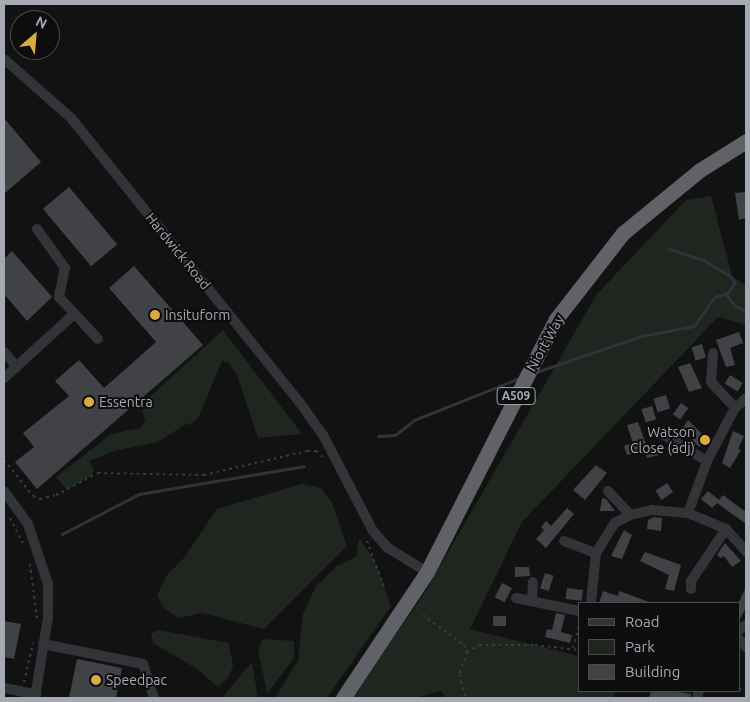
<!DOCTYPE html>
<html>
<head>
<meta charset="utf-8">
<style>
	body { margin:0 }
	#map { position:relative; width:750px; height:702px; overflow:hidden; background:#121213; font-family:Ubuntu,sans-serif }
	div>[style] { position:absolute }
	.green>* { inset:0; background:#1f251f }
	.stream>* { height:3px; margin:-1.5px; padding:0 1.5px; transform-origin:1.5px; border-radius:1.5px; background:#2d343a }
	.building>* { inset:0; background:#414246; transform-origin:0 0 }
	.path>* { height:2px; margin-top:-1px; transform-origin:0; background:repeating-linear-gradient(90deg,#393b3f 0 2.5px,transparent 0 6.5px) }
	.minor>* { height:10px; margin:-5px; padding:0 5px; transform-origin:5px; border-radius:5px; background:#333438 }
	.highway>* { height:15px; margin:-7.5px; padding:0 7.5px; transform-origin:7.5px; border-radius:7.5px; background:#606268 }
	.dots>* { width:14px; height:14px; translate:-50% -50%; box-sizing:border-box; border:2px solid #0d0d0e; border-radius:50% }
	span { translate:-50% -50%; white-space:nowrap; text-align:center; line-height:1.15; -webkit-text-stroke:4px #0d0d0e; paint-order:stroke }
	.shield-label span { padding:1px 4px; background:#0d0d0e; border:1px solid; border-radius:4px; -webkit-text-stroke-width:0 }
	.shield-label { font-size:12px; color:#a5a9b2; font-weight:700 }
	.street-label { font-size:14px; color:#a5a9b2 }
	.poi-label { font-size:14px; color:#a5a9b2 }
	.left { translate:0 -50%; text-align:left }
	.right { translate:-100% -50%; text-align:right }
	.frame { position:absolute; inset:0; border:5px solid #a5a9b2; pointer-events:none }
	.legend { position:absolute; left:578px; top:602px; width:162px; height:90px; box-sizing:border-box; background:#0d0d0e; border:1px solid #4a4b50; margin:0; padding:6px 9px; list-style:none; font-size:15px; color:#a5a9b2 }
	.legend li { display:flex; align-items:center; gap:10px; height:25px }
	.legend b { width:25px; border:1px solid #4a4b50 }
	.north { position:absolute; left:10px; top:10px; width:50px; height:50px; box-sizing:border-box; background:#0d0d0e; border:1px solid #4a4b50; border-radius:50%; rotate:27deg; font-size:14px; font-weight:700; line-height:20px; text-align:center; color:#a5a9b2 }
	.north::after { content:''; display:block; margin:auto; width:18px; height:22px; background:#ddaa40; clip-path:polygon(50% 0,100% 100%,50% 72%,0 100%) }
</style>
</head>
<body>
<div id="map">
	<div class="green">
		<i style="clip-path:polygon(711px 196px,732px 276px,746px 286px,746px 325px,718px 317px,522px 522px,470px 629px,579px 656px,579px 691px,616px 691px,613px 698px,446px 698px,441px 691px,414px 698px,351px 698px,424px 594px,597px 294px,686px 200px)"></i>
		<i style="clip-path:polygon(223px 330px,302px 434px,258px 438px,237px 375px,228px 362px,222px 361px,198px 418px,189px 425px,186px 424px,158px 442px,114px 451px,89px 461px,94px 470px,91px 476px,67px 490px,56px 477px,111px 434px,140px 428px,145px 421px,141px 405px)"></i>
		<i style="clip-path:polygon(302px 484px,321px 488px,332px 503px,347px 546px,264px 629px,202px 613px,178px 618px,163px 607px,157px 595px,167px 575px,183px 559px,217px 509px)"></i>
		<i style="clip-path:polygon(359px 538px,374px 559px,391px 606px,327px 698px,275px 698px,298px 660px,303px 614px,316px 586px,337px 566px,356px 557px)"></i>
		<i style="clip-path:polygon(158px 630px,229px 643px,233px 666px,229px 677px,218px 687px,197px 669px,153px 643px,151px 634px)"></i>
		<i style="clip-path:polygon(263px 639px,294px 641px,294px 658px,267px 694px,258px 649px)"></i>
		<i style="clip-path:polygon(252px 662px,258px 698px,223px 698px,226px 693px)"></i>
	</div>
	<div class="stream">
		<i style="left:669px;top:249px;width:38px;rotate:18deg"></i>
		<i style="left:705px;top:261px;width:29px;rotate:31deg"></i>
		<i style="left:730px;top:276px;width:9px;rotate:54deg"></i>
		<i style="left:735px;top:283px;width:14px;rotate:129deg"></i>
		<i style="left:536px;top:372px;width:112px;rotate:-18.8deg"></i>
		<i style="left:642px;top:336px;width:53px;rotate:-10.9deg"></i>
		<i style="left:694px;top:326px;width:35px;rotate:-55deg"></i>
		<i style="left:714px;top:297px;width:12px;rotate:-14deg"></i>
		<i style="left:726px;top:294px;width:14px;rotate:54deg"></i>
		<i style="left:734px;top:305px;width:13px;rotate:27deg"></i>
		<i style="left:378px;top:436px;width:17px;rotate:-3deg"></i>
		<i style="left:395px;top:435px;width:24px;rotate:-38deg"></i>
		<i style="left:414px;top:420px;width:111px;rotate:-21.7deg"></i>
		<i style="left:62px;top:534px;width:87px;rotate:-27.5deg"></i>
		<i style="left:139px;top:494px;width:167px;rotate:-9.6deg"></i>
	</div>
	<div class="building">
		<i style="clip-path:polygon(4px 118px,41px 162px,4px 194px)"></i>
		<i style="left:69px;top:187px;width:75px;height:34px;rotate:50deg"></i>
		<i style="clip-path:polygon(745px 192px,746px 218px,739px 220px,735px 193px)"></i>
		<i style="clip-path:polygon(12px 251px,52px 297px,27px 321px,4px 294px,4px 259px)"></i>
		<i style="clip-path:polygon(134px 266px,203px 345px,37px 489px,15px 462px,34px 447px,23px 433px,69px 396px,55px 381px,79px 360px,104px 388px,156px 342px,109px 288px)"></i>
		<i style="clip-path:polygon(739px 332px,743px 343px,730px 348px,735px 365px,726px 367px,716px 340px)"></i>
		<i style="left:702px;top:344px;width:14px;height:11px;rotate:73deg"></i>
		<i style="clip-path:polygon(690px 363px,702px 388px,689px 392px,678px 367px)"></i>
		<i style="left:730px;top:375px;width:15px;height:10px;rotate:32deg"></i>
		<i style="left:666px;top:395px;width:14px;height:13px;rotate:73deg"></i>
		<i style="left:681px;top:403px;width:9px;height:14px;rotate:36deg"></i>
		<i style="left:652px;top:406px;width:14px;height:11px;rotate:73deg"></i>
		<i style="clip-path:polygon(688px 420px,706px 438px,700px 447px,680px 432px)"></i>
		<i style="clip-path:polygon(638px 422px,647px 447px,656px 444px,659px 455px,647px 458px,645px 450px,627px 455px,624px 446px,633px 443px,627px 425px)"></i>
		<i style="clip-path:polygon(733px 431px,744px 436px,738px 449px,741px 450px,730px 468px,722px 463px)"></i>
		<i style="clip-path:polygon(596px 465px,607px 473px,585px 500px,573px 490px)"></i>
		<i style="left:667px;top:483px;width:11px;height:14px;rotate:56deg"></i>
		<i style="clip-path:polygon(708px 491px,719px 500px,723px 495px,746px 512px,746px 524px,717px 503px,712px 508px,701px 499px)"></i>
		<i style="clip-path:polygon(602px 498px,606px 499px,615px 511px,600px 511px)"></i>
		<i style="clip-path:polygon(567px 508px,574px 514px,546px 548px,536px 539px,544px 530px,541px 527px,546px 521px,551px 526px)"></i>
		<i style="clip-path:polygon(654px 517px,662px 518px,661px 531px,647px 529px,648px 520px)"></i>
		<i style="clip-path:polygon(624px 530px,632px 535px,622px 559px,611px 556px)"></i>
		<i style="clip-path:polygon(725px 543px,741px 561px,732px 567px,724px 556px,721px 558px,717px 555px)"></i>
		<i style="clip-path:polygon(645px 552px,681px 565px,674px 591px,665px 589px,669px 575px,640px 561px)"></i>
		<i style="clip-path:polygon(515px 567px,529px 567px,530px 576px,515px 577px)"></i>
		<i style="left:545px;top:573px;width:9px;height:16px;rotate:18deg"></i>
		<i style="left:502px;top:583px;width:11px;height:16px;rotate:27deg"></i>
		<i style="clip-path:polygon(746px 587px,746px 607px,739px 621px,739px 602px)"></i>
		<i style="left:567px;top:588px;width:16px;height:11px;rotate:7deg"></i>
		<i style="clip-path:polygon(603px 591px,618px 596px,619px 591px,652px 603px,599px 603px)"></i>
		<i style="clip-path:polygon(556px 613px,565px 615px,561px 632px,572px 635px,570px 643px,545px 637px,547px 629px,552px 630px)"></i>
		<i style="left:493px;top:616px;width:13px;height:10px"></i>
		<i style="clip-path:polygon(4px 621px,21px 624px,14px 659px,4px 657px)"></i>
		<i style="clip-path:polygon(77px 659px,122px 668px,116px 698px,69px 698px)"></i>
		<i style="clip-path:polygon(651px 691px,673px 691px,691px 694px,690px 698px,649px 698px)"></i>
	</div>
	<div class="path">
		<i style="left:4px;top:460px;width:46px;rotate:51.1deg"></i>
		<i style="left:33px;top:496px;width:8px;rotate:23deg"></i>
		<i style="left:40px;top:499px;width:16px;rotate:-14deg"></i>
		<i style="left:56px;top:495px;width:47px;rotate:-27.6deg"></i>
		<i style="left:98px;top:473px;width:106px;rotate:1.1deg"></i>
		<i style="left:204px;top:475px;width:106px;rotate:-13.1deg"></i>
		<i style="left:307px;top:451px;width:9px"></i>
		<i style="left:316px;top:451px;width:9px;rotate:41deg"></i>
		<i style="left:10px;top:518px;width:28px;rotate:63deg"></i>
		<i style="left:367px;top:541px;width:52px;rotate:69.8deg"></i>
		<i style="left:30px;top:564px;width:55px;rotate:82.7deg"></i>
		<i style="left:423px;top:615px;width:51px;rotate:36.2deg"></i>
		<i style="left:464px;top:645px;width:8px;rotate:67deg"></i>
		<i style="left:467px;top:652px;width:24px;rotate:109deg"></i>
		<i style="left:459px;top:675px;width:24px;rotate:73deg"></i>
		<i style="left:573px;top:648px;width:24px;rotate:-75deg"></i>
		<i style="left:467px;top:652px;width:14px;rotate:-30deg"></i>
		<i style="left:479px;top:645px;width:56px"></i>
		<i style="left:535px;top:645px;width:44px;rotate:6.5deg"></i>
		<i style="left:24px;top:682px;width:40px;rotate:-77deg"></i>
		<i style="left:739px;top:689px;width:7px;rotate:16deg"></i>
	</div>
	<div class="minor">
		<i style="left:4px;top:59px;width:89px;rotate:41.4deg"></i>
		<i style="left:71px;top:118px;width:367px;rotate:51.2deg"></i>
		<i style="left:301px;top:404px;width:38px;rotate:55deg"></i>
		<i style="left:323px;top:435px;width:108px;rotate:62.5deg"></i>
		<i style="left:373px;top:531px;width:23px;rotate:49deg"></i>
		<i style="left:388px;top:548px;width:46px;rotate:31.6deg"></i>
		<i style="left:37px;top:229px;width:48px;rotate:54.3deg"></i>
		<i style="left:65px;top:268px;width:30px;rotate:102deg"></i>
		<i style="left:59px;top:297px;width:57px;rotate:47.1deg"></i>
		<i style="left:4px;top:352px;width:20px;rotate:49deg"></i>
		<i style="left:713px;top:353px;width:29px;rotate:94deg"></i>
		<i style="left:711px;top:382px;width:35px;rotate:47deg"></i>
		<i style="left:4px;top:378px;width:95px;rotate:-42.4deg"></i>
		<i style="left:659px;top:432px;width:56px;rotate:31.1deg"></i>
		<i style="left:4px;top:491px;width:41px;rotate:54deg"></i>
		<i style="left:28px;top:524px;width:63px;rotate:71.6deg"></i>
		<i style="left:48px;top:584px;width:33px;rotate:90deg"></i>
		<i style="left:48px;top:617px;width:82px;rotate:99.1deg"></i>
		<i style="left:608px;top:491px;width:33px;rotate:47deg"></i>
		<i style="left:688px;top:513px;width:55px;rotate:-69.9deg"></i>
		<i style="left:707px;top:461px;width:60px;rotate:-62.2deg"></i>
		<i style="left:735px;top:408px;width:15px;rotate:-42deg"></i>
		<i style="left:564px;top:541px;width:34px;rotate:21deg"></i>
		<i style="left:691px;top:589px;width:8px;rotate:-90deg"></i>
		<i style="left:691px;top:581px;width:63px;rotate:-56.1deg"></i>
		<i style="left:516px;top:598px;width:64px;rotate:11.7deg"></i>
		<i style="left:532px;top:599px;width:17px;rotate:-87deg"></i>
		<i style="left:591px;top:603px;width:50px;rotate:-84.3deg"></i>
		<i style="left:596px;top:553px;width:36px;rotate:-58deg"></i>
		<i style="left:615px;top:523px;width:17px;rotate:-28deg"></i>
		<i style="left:630px;top:515px;width:23px;rotate:-13deg"></i>
		<i style="left:652px;top:510px;width:36px;rotate:5deg"></i>
		<i style="left:688px;top:513px;width:41px;rotate:22.8deg"></i>
		<i style="left:726px;top:529px;width:30px;rotate:48deg"></i>
		<i style="left:739px;top:630px;width:9px;rotate:-36deg"></i>
		<i style="left:739px;top:639px;width:11px;rotate:49deg"></i>
		<i style="left:43px;top:644px;width:102px;rotate:11.3deg"></i>
		<i style="left:143px;top:664px;width:36px;rotate:72deg"></i>
		<i style="left:4px;top:688px;width:33px;rotate:11deg"></i>
		<i style="left:697px;top:698px;width:7px;rotate:-74deg"></i>
	</div>
	<div class="highway">
		<i style="left:343px;top:698px;width:151px;rotate:-56.3deg"></i>
		<i style="left:427px;top:572px;width:284px;rotate:-63deg"></i>
		<i style="left:556px;top:319px;width:109px;rotate:-52.1deg"></i>
		<i style="left:623px;top:233px;width:99px;rotate:-39.3deg"></i>
		<i style="left:700px;top:170px;width:54px;rotate:-32.2deg"></i>
	</div>
	<div class="dots">
		<i style="left:155px;top:315px;background:#ddaa40"></i>
		<i style="left:89px;top:402px;background:#ddaa40"></i>
		<i style="left:705px;top:440px;background:#ddaa40"></i>
		<i style="left:96px;top:680px;background:#ddaa40"></i>
	</div>
	<div class="shield-label">
		<span style="left:516px;top:396px">A509</span>
	</div>
	<div class="street-label">
		<span style="left:178px;top:251px;rotate:51deg">Hardwick Road</span>
		<span style="left:545px;top:343px;rotate:-61deg">Niort Way</span>
	</div>
	<div class="poi-label">
		<span class="left" style="left:165px;top:315px">Insituform</span>
		<span class="left" style="left:99px;top:402px">Essentra</span>
		<span class="right" style="left:695px;top:440px">Watson<br>Close (adj)</span>
		<span class="left" style="left:106px;top:680px">Speedpac</span>
	</div>
	<div class="frame"></div>
	<ul class="legend">
	<li><b style="height:6px;background:#333438"></b>Road</li>
	<li><b style="height:14px;background:#1f251f"></b>Park</li>
	<li><b style="height:14px;background:#414246"></b>Building</li>
	</ul>
	<div class="north">N</div>
</div>
</body>
</html>
